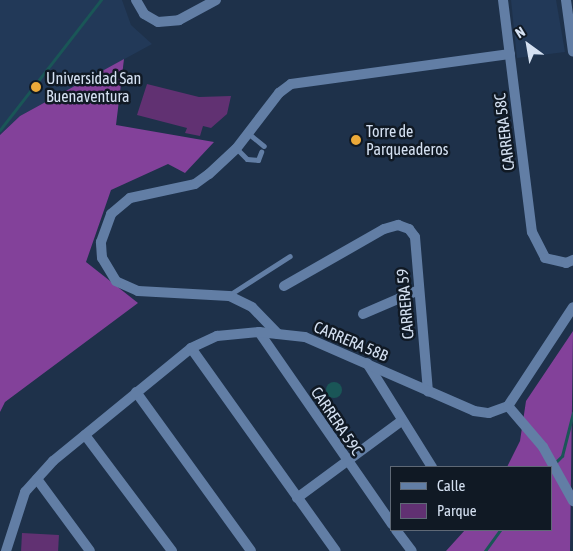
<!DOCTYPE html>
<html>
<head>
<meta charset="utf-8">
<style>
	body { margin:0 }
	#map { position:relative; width:573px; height:551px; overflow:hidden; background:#1e314a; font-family:"Asap Condensed",sans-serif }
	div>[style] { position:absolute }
	.built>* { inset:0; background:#223958 }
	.green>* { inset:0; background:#613172; transform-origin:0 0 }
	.forest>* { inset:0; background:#83419a }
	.water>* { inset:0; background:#1a5657 }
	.round { border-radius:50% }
	.stream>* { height:2.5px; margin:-1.25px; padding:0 1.25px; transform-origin:1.25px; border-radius:1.25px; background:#1a5657 }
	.service>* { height:5px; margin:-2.5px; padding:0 2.5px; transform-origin:2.5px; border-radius:2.5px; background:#627ea5 }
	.minor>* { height:10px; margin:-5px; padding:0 5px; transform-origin:5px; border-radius:5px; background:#627ea5 }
	.dots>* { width:14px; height:14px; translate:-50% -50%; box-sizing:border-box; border:2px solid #101924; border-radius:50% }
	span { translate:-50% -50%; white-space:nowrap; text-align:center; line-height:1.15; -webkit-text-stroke:5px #101924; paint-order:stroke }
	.poi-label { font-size:16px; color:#d5e1f2 }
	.left { translate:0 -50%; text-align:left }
	.street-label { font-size:16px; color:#d5e1f2 }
	.legend { position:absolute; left:390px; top:466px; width:162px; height:65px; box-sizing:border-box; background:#101924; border:1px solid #5f6976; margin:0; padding:6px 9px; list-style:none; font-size:15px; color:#d5e1f2 }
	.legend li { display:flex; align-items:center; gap:10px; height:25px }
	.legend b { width:25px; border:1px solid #5f6976 }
	.north { position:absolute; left:503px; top:20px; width:50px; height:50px; -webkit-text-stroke:4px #101924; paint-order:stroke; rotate:328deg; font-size:14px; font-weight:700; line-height:20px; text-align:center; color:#d5e1f2 }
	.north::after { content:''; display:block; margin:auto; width:18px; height:22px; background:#d5e1f2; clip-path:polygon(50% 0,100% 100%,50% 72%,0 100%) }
</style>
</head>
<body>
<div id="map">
	<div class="built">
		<i style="clip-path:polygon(0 0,122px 0,131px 25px,152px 44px,20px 116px,0 135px)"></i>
		<i style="clip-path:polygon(511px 0,556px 0,565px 52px,517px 58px)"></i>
	</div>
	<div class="green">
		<i style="clip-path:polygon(147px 84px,199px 97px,231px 96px,227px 114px,211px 128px,203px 126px,200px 136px,185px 133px,187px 128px,137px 115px)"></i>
		<i style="left:22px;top:533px;width:37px;height:18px;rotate:3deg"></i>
	</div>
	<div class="forest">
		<i style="clip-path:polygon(124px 59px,116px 125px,214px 142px,185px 173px,168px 164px,111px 190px,86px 262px,138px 303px,5px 402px,0 412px,0 135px,20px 116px)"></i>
		<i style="clip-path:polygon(573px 331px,570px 551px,446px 551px,465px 530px,552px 530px,552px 467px,507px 467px,520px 441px,526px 401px)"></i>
	</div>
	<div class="water">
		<i class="round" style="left:326px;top:382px;width:16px;height:16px"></i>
	</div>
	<div class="stream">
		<i style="left:0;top:130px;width:165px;rotate:-52.2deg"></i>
		<i style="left:555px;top:463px;width:10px;rotate:-45deg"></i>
		<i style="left:562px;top:456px;width:44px;rotate:-75.7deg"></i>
		<i style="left:485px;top:551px;width:26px;rotate:-54deg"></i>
	</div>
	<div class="service">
		<i style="left:249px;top:134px;width:19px;rotate:39deg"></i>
		<i style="left:237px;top:149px;width:14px;rotate:45deg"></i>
		<i style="left:247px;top:159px;width:11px;rotate:5deg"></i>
		<i style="left:258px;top:160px;width:9px;rotate:-69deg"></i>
		<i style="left:229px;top:295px;width:72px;rotate:-32.6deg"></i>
	</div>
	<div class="minor">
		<i style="left:136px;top:0;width:16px;rotate:60deg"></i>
		<i style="left:144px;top:14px;width:16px;rotate:30deg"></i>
		<i style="left:158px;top:22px;width:21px;rotate:-5deg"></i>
		<i style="left:179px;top:20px;width:42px;rotate:-28.4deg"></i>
		<i style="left:503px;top:0;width:234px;rotate:82.9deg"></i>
		<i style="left:532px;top:232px;width:29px;rotate:63deg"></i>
		<i style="left:545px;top:258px;width:22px;rotate:13deg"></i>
		<i style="left:566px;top:263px;width:8px;rotate:-23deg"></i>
		<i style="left:566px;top:0;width:52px;rotate:82.3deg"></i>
		<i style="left:284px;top:286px;width:115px;rotate:-29.7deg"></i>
		<i style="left:384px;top:229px;width:15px;rotate:-16deg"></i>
		<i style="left:398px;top:225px;width:12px;rotate:20deg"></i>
		<i style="left:409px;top:229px;width:10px;rotate:53deg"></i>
		<i style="left:415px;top:237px;width:155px;rotate:85.2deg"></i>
		<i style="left:363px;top:314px;width:61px;rotate:-23.2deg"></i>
		<i style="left:259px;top:332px;width:234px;rotate:55.3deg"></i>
		<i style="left:278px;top:334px;width:37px;rotate:-134deg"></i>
		<i style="left:252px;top:307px;width:25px;rotate:-154deg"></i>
		<i style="left:229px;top:296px;width:91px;rotate:-176.9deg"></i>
		<i style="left:138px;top:291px;width:24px;rotate:-156deg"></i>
		<i style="left:116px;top:281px;width:27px;rotate:-121deg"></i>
		<i style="left:102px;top:258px;width:16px;rotate:-94deg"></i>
		<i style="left:101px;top:242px;width:30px;rotate:-70deg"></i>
		<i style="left:111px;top:214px;width:25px;rotate:-40deg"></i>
		<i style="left:130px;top:198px;width:66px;rotate:-12.2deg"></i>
		<i style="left:195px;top:184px;width:17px;rotate:-36deg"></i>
		<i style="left:209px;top:174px;width:37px;rotate:-43deg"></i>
		<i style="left:236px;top:149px;width:71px;rotate:-52.5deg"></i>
		<i style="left:279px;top:93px;width:15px;rotate:-37deg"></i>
		<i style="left:291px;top:84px;width:221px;rotate:-7.8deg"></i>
		<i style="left:191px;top:348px;width:249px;rotate:54.5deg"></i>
		<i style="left:367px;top:363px;width:123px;rotate:58deg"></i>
		<i style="left:136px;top:392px;width:196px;rotate:54.1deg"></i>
		<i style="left:508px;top:406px;width:54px;rotate:49.5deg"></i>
		<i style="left:543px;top:447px;width:62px;rotate:60.9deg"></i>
		<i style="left:85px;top:435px;width:145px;rotate:53.1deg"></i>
		<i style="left:37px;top:479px;width:89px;rotate:53.6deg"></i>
		<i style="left:297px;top:498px;width:128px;rotate:-36.4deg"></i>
		<i style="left:396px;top:530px;width:26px;rotate:53deg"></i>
		<i style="left:6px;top:551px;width:62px;rotate:-72.1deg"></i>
		<i style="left:25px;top:492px;width:42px;rotate:-47.9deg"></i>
		<i style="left:53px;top:461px;width:178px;rotate:-39.3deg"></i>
		<i style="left:191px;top:348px;width:29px;rotate:-25deg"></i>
		<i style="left:217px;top:336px;width:42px;rotate:-5.4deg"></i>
		<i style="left:259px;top:332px;width:46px;rotate:6.2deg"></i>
		<i style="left:305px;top:337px;width:184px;rotate:23.6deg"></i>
		<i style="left:474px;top:411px;width:15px;rotate:8deg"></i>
		<i style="left:489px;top:413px;width:20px;rotate:-20deg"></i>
		<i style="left:508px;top:406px;width:118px;rotate:-56.7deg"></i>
	</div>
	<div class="dots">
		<i style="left:36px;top:87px;background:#eba939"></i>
		<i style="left:356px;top:140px;background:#eba939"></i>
	</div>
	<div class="poi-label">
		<span class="left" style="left:46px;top:87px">Universidad San<br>Buenaventura</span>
		<span class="left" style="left:366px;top:140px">Torre de<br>Parqueaderos</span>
	</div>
	<div class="street-label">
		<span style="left:504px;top:132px;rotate:-97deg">CARRERA 58C</span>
		<span style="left:405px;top:304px;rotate:-95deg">CARRERA 59</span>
		<span style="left:351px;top:341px;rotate:23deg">CARRERA 58B</span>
		<span style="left:337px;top:421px;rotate:56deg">CARRERA 59C</span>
	</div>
	<ul class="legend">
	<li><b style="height:6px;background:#627ea5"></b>Calle</li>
	<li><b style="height:14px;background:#613172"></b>Parque</li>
	</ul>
	<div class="north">N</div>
</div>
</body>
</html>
